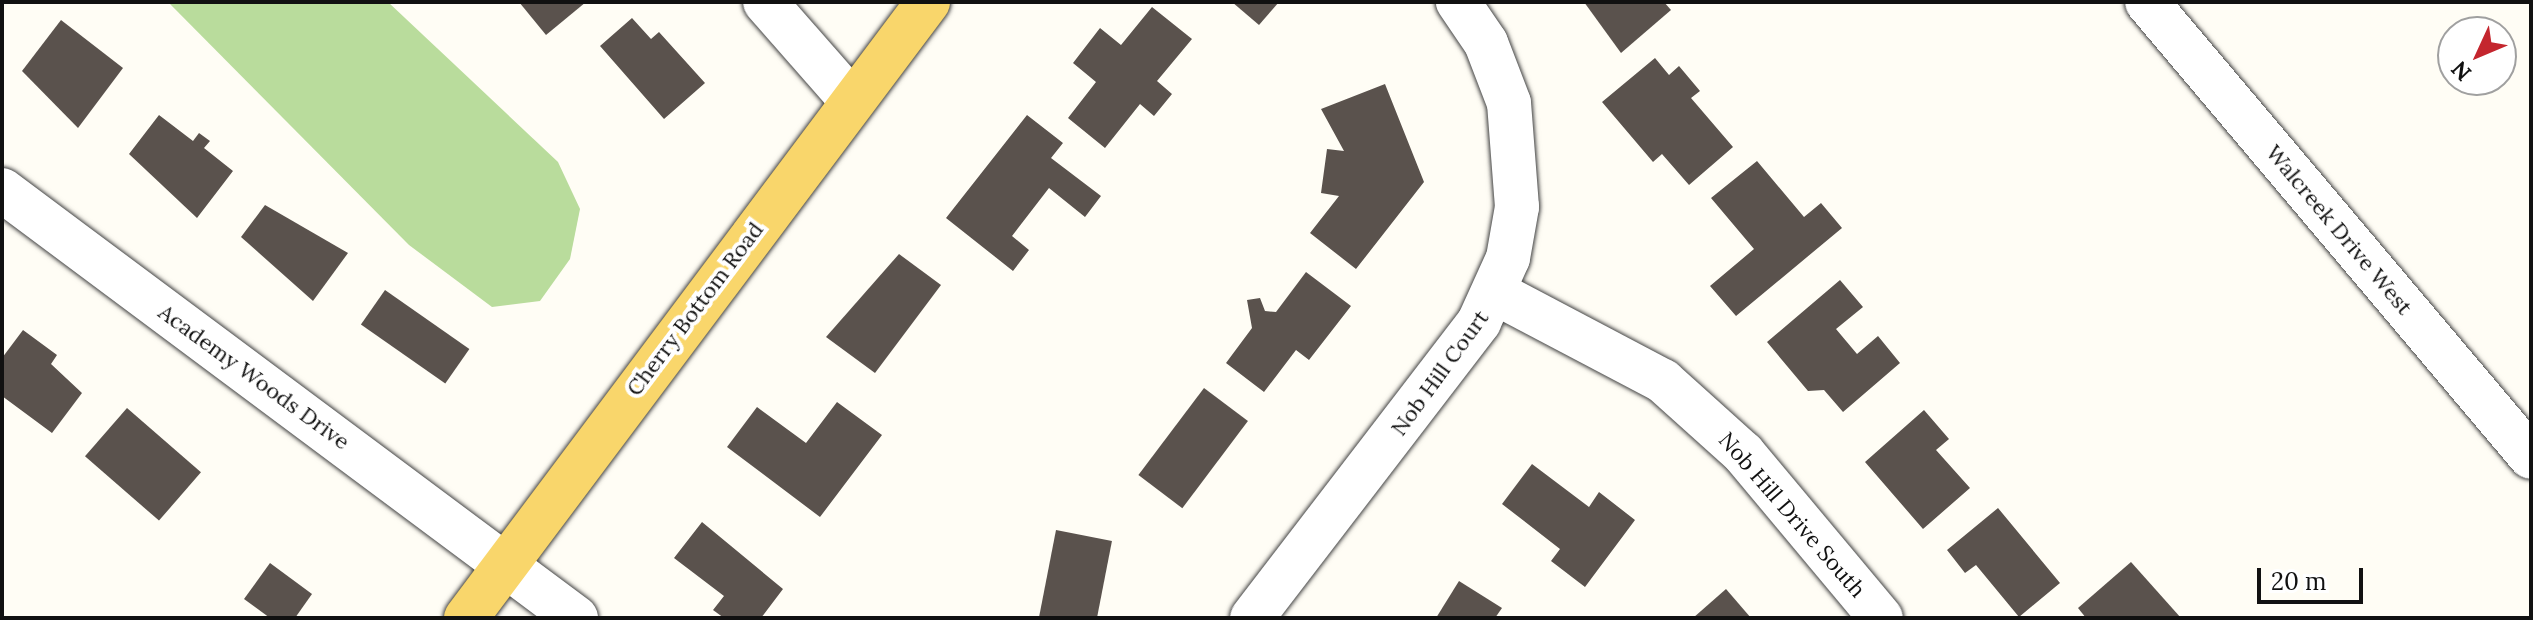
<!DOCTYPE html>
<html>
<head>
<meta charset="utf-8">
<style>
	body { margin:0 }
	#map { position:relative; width:2533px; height:620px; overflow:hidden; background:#fffdf5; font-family:Lora,serif }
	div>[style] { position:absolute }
	.forest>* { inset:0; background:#b9dc9c }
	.building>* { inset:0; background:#5a524d; transform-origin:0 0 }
	.roads { filter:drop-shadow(0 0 2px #444) drop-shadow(0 0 2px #444) }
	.minor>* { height:44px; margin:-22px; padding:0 22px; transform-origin:22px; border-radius:22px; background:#fff }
	.major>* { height:44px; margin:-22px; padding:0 22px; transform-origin:22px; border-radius:22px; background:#f9d66b }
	span { translate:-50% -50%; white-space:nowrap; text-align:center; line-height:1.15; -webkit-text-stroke:8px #fff; paint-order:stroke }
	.street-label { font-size:22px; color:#111 }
	.frame { position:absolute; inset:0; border:4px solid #111; pointer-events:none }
	.north { position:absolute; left:2437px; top:16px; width:80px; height:80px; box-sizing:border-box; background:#fff; border:2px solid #a0a0a0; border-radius:50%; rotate:226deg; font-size:22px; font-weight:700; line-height:32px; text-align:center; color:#111 }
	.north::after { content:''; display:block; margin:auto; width:28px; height:36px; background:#c4262e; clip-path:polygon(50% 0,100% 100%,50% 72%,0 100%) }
	.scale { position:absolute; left:2257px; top:568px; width:106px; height:36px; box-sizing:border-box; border:4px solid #111; border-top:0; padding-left:10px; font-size:24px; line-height:28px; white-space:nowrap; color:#111; -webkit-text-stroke:6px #fff; paint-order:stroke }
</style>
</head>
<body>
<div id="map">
	<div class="forest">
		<i style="clip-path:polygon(168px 2px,388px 2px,558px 162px,580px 209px,570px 259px,540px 301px,492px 307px,409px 245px)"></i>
	</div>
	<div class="building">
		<i style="clip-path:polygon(519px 2px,586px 2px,546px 35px)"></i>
		<i style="clip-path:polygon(1232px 2px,1279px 2px,1259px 25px)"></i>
		<i style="clip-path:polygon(1584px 2px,1664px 2px,1671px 10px,1621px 53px)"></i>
		<i style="clip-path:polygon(1152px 7px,1192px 39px,1157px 81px,1172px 94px,1154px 116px,1140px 104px,1105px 148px,1068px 118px,1096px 82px,1073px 63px,1100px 28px,1121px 45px)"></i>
		<i style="clip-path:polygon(632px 18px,651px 39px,659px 32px,705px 83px,664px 119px,600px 46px)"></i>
		<i style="clip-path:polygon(61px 20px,123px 68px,78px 128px,22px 71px)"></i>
		<i style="clip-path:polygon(1655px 58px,1669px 75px,1679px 66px,1700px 91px,1691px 98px,1733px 147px,1689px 185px,1662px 154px,1653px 162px,1602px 102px)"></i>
		<i style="clip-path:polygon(1385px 84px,1424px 182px,1356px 269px,1310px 233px,1339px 196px,1321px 193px,1327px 149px,1344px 151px,1321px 109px)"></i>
		<i style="clip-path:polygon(159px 115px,193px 141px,199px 133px,210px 141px,204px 148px,233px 171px,197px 218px,129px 154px)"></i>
		<i style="clip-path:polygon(1027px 115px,1063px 143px,1051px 158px,1101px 196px,1085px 217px,1049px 188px,1012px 236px,1029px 250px,1013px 271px,946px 218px)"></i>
		<i style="clip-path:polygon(1757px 161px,1804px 217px,1821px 203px,1842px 228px,1736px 316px,1710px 286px,1754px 249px,1711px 198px)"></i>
		<i style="clip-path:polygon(265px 205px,348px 253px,313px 301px,241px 237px)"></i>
		<i style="clip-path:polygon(899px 254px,941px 285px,875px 373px,826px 337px)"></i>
		<i style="clip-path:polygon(1306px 272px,1351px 306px,1309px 360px,1296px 350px,1264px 392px,1226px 363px,1252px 328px,1247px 300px,1260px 298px,1265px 311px,1276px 312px)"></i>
		<i style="clip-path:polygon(1840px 280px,1863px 307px,1836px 329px,1857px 354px,1878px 336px,1900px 363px,1843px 412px,1824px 390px,1808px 391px,1767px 342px)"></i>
		<i style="left:385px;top:290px;width:103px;height:42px;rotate:35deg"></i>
		<i style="clip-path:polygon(23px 330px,57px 355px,51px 364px,82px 393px,52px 433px,2px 396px,2px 358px)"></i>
		<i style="left:1204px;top:388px;width:55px;height:109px;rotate:37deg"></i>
		<i style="clip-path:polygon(837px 402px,882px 435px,820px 517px,727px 447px,757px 407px,806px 443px)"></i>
		<i style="left:127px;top:408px;width:98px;height:64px;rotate:41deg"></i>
		<i style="clip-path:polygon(1924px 410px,1949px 439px,1936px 450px,1970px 488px,1923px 529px,1865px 462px)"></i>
		<i style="clip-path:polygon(1532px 464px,1589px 507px,1599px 492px,1635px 520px,1585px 587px,1551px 561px,1560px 549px,1502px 504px)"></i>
		<i style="clip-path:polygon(1998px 508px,2060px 583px,2019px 617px,1976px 565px,1965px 573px,1947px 550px)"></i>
		<i style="clip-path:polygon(702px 522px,783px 589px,761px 618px,724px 618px,713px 610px,724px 596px,674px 558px)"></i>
		<i style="left:1056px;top:530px;width:57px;height:89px;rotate:11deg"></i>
		<i style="clip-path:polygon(2131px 562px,2181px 618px,2086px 618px,2078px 608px)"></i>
		<i style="clip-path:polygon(270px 563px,312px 594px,295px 618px,270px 618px,244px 599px)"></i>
		<i style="clip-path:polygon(1459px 581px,1502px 608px,1495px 618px,1436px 618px)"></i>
		<i style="clip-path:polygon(1726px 589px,1751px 618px,1693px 618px)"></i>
	</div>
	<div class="roads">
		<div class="minor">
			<i style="left:765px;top:2px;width:130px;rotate:48.7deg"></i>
			<i style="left:2147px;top:2px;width:595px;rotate:49.84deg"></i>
			<i style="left:2px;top:190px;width:716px;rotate:36.71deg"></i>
			<i style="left:1496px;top:293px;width:189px;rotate:27.8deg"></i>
			<i style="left:1663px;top:381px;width:108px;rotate:42deg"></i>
			<i style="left:1743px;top:453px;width:215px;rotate:50.1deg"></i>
			<i style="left:1252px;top:618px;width:373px;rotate:-52.5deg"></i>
			<i style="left:1479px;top:322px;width:70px;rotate:-65.6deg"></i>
			<i style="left:1508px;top:258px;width:52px;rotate:-80deg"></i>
			<i style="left:1517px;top:207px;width:104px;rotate:-94.4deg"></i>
			<i style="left:1509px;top:103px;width:64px;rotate:-111deg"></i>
			<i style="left:1486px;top:43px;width:50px;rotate:-124.3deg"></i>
		</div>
		<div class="major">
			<i style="left:466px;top:618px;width:770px;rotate:-53.13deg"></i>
		</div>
	</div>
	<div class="street-label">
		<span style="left:2339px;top:230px;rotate:50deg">Walcreek Drive West</span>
		<span style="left:695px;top:309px;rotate:-53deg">Cherry Bottom Road</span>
		<span style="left:1440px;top:373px;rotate:-54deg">Nob Hill Court</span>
		<span style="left:254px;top:377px;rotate:36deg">Academy Woods Drive</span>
		<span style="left:1792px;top:515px;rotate:49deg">Nob Hill Drive South</span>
	</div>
	<div class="frame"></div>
	<div class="north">N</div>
	<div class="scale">20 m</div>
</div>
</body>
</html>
